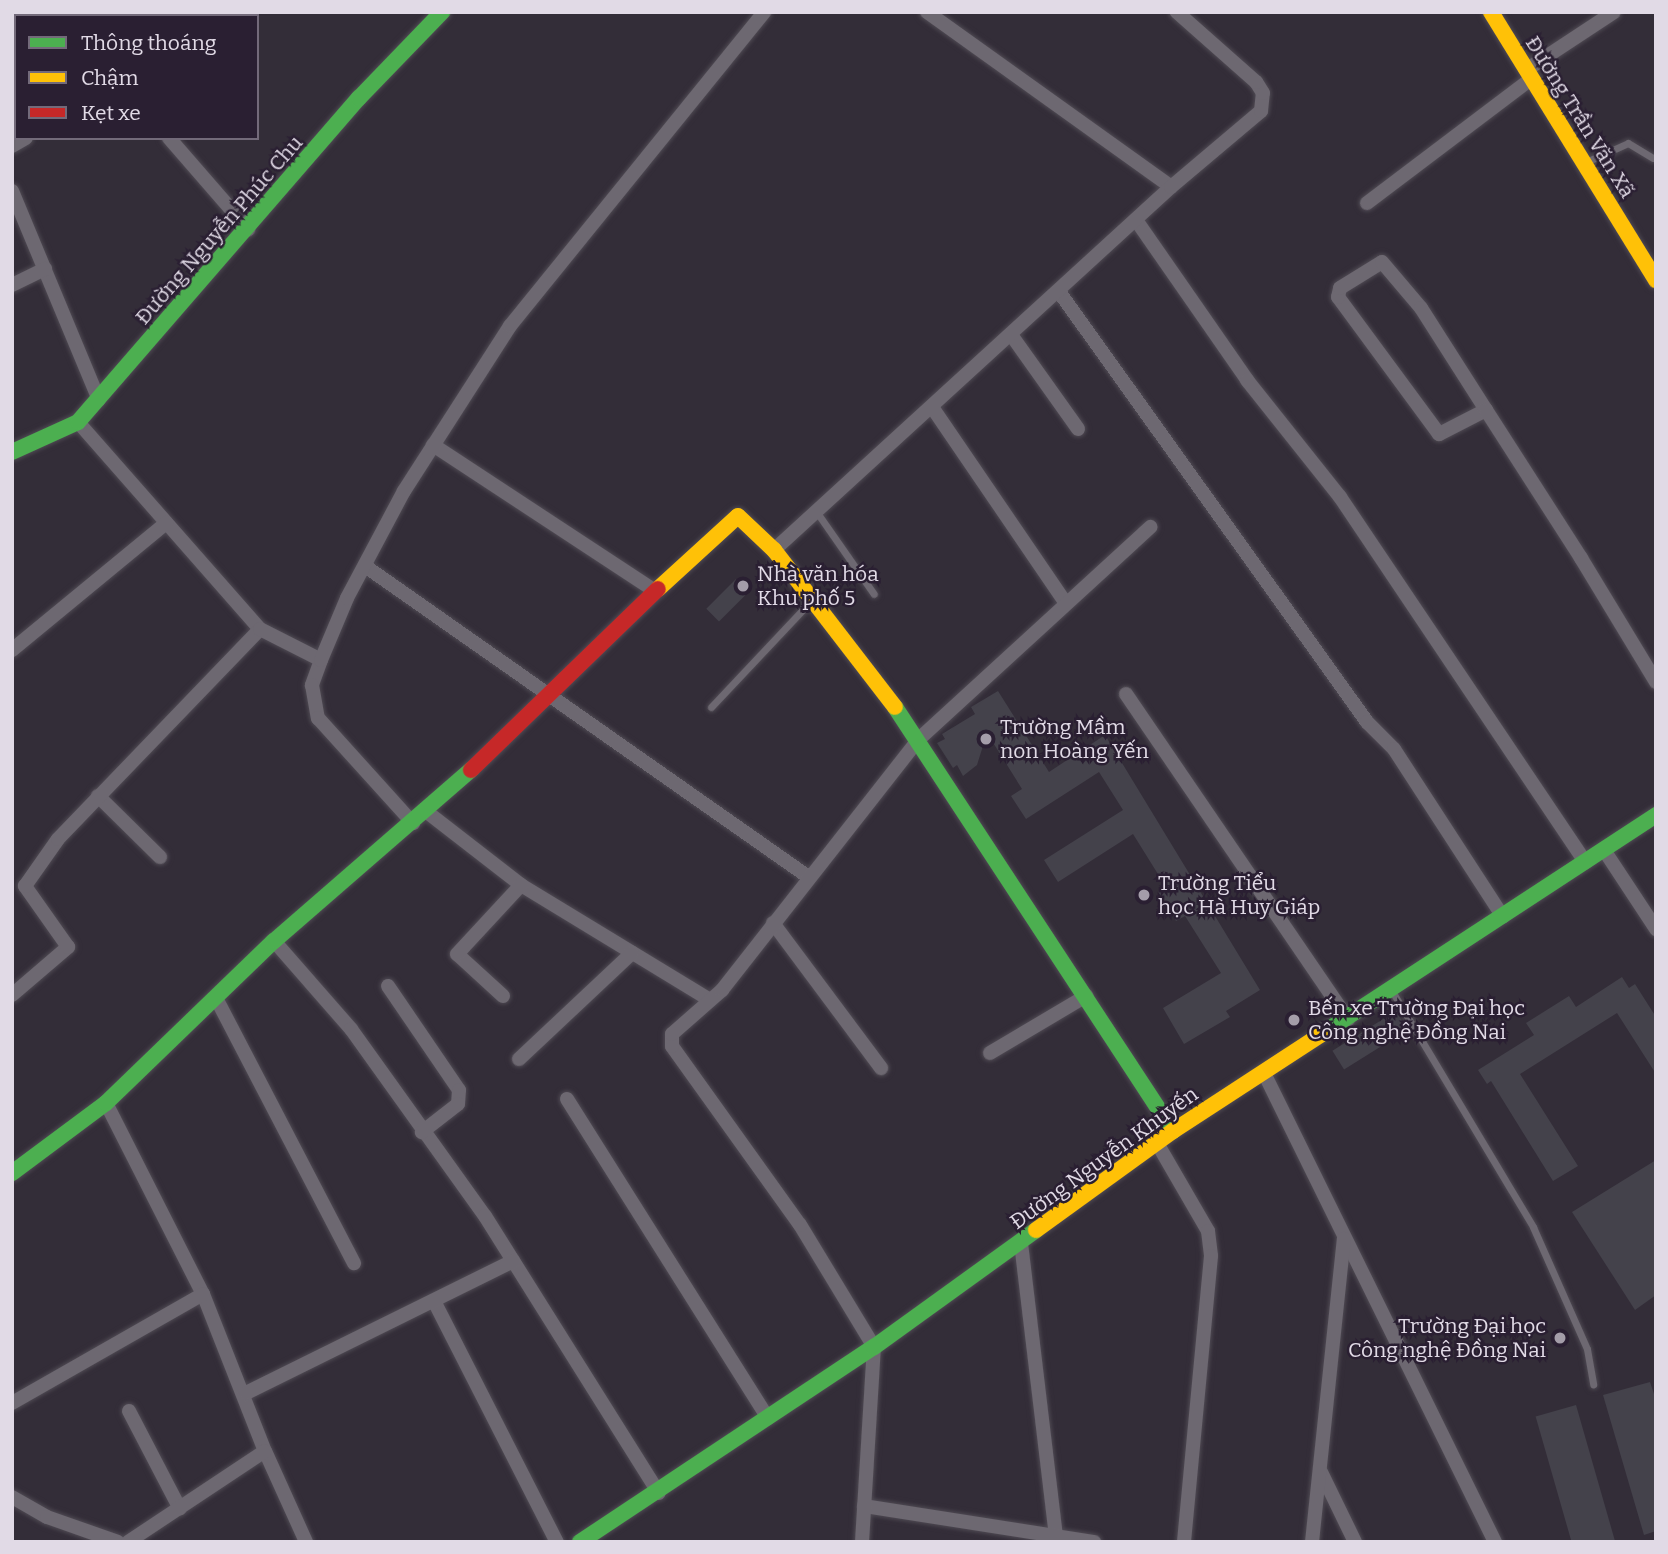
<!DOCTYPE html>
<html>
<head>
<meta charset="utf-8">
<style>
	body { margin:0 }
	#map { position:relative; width:1668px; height:1554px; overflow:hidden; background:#332d38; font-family:Bitter,serif }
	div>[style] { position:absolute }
	.building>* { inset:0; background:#44424b; transform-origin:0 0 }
	.roads { filter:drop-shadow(0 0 2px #4f4a53) drop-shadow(0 0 2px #4f4a53) }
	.lane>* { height:7px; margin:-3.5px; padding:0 3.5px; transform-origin:3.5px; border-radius:3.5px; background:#6d6871 }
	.street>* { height:14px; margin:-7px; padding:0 7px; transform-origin:7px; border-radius:7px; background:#6d6871 }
	.fast>* { height:16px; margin:-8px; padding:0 8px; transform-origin:8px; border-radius:8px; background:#4caf50 }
	.slow>* { height:16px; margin:-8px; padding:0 8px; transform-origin:8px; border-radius:8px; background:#ffc107 }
	.jam>* { height:16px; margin:-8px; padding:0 8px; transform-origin:8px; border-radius:8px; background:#c62828 }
	.dots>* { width:19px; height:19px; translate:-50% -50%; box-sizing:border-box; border:4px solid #2a1f32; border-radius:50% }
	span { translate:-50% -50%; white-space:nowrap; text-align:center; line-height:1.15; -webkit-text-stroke:5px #2a1f32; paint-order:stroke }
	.street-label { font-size:21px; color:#e1dae6 }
	.poi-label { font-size:21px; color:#e1dae6 }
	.left { translate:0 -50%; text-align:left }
	.right { translate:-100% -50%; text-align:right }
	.frame { position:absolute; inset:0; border:14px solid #e1dae6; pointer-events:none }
	.legend { position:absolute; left:14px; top:14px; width:245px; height:126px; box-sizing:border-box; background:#2a1f32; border:2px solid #736a7a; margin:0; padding:9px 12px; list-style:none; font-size:21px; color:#e1dae6 }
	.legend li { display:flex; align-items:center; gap:14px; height:35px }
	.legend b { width:35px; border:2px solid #736a7a }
</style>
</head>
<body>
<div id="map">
	<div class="building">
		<i style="left:736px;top:579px;width:18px;height:42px;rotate:45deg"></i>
		<i style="clip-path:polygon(998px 691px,1049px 772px,1105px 735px,1260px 990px,1226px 1011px,1230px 1017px,1184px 1044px,1163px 1008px,1221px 973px,1185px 916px,1176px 921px,1158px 892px,1166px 887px,1133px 834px,1058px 882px,1044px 860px,1123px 810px,1099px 772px,1026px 819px,1011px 796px,1022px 789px,987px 733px,977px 765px,963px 776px,957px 765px,953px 768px,937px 743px,945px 739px,942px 734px,975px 714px,971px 707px)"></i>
		<i style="clip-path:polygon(1622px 977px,1629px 988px,1635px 984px,1656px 1017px,1656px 1074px,1617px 1013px,1520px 1074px,1578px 1166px,1553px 1181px,1491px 1081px,1487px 1084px,1478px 1070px,1534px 1035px,1526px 1023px,1569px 996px,1576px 1007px)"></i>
		<i style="left:1396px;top:1011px;width:22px;height:75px;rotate:58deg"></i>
		<i style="clip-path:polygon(1656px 1160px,1656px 1295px,1635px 1310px,1572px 1212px)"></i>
		<i style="clip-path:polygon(1650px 1382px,1656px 1400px,1656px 1531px,1644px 1535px,1603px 1395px)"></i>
		<i style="left:1576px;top:1405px;width:143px;height:42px;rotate:74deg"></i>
	</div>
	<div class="roads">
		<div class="lane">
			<i style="left:181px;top:12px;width:4px;rotate:63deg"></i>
			<i style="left:1586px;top:162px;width:46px;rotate:-24.3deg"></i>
			<i style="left:1628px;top:143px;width:29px;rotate:31deg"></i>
			<i style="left:816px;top:511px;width:101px;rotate:55.1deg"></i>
			<i style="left:711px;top:707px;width:144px;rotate:-46.7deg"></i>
			<i style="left:1392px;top:991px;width:275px;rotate:59.1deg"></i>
			<i style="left:1533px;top:1227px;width:133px;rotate:66.1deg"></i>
			<i style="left:1587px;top:1349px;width:36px;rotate:80deg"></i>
		</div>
		<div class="street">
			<i style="left:927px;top:12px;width:300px;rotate:35.6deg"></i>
			<i style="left:1526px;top:70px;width:105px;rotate:-33.4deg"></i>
			<i style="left:169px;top:138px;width:121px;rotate:49deg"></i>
			<i style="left:12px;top:146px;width:16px;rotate:-30deg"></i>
			<i style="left:12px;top:191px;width:226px;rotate:67.4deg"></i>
			<i style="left:1367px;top:203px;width:206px;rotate:-37.1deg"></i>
			<i style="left:1136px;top:220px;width:195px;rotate:55.2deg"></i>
			<i style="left:1247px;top:380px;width:149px;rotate:51.5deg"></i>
			<i style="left:1340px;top:497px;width:440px;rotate:56.1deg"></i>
			<i style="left:12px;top:285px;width:37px;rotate:-26deg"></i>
			<i style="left:1060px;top:293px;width:528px;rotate:54.41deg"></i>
			<i style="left:1367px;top:722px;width:38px;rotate:45deg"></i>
			<i style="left:1394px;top:749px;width:200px;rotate:57deg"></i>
			<i style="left:1012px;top:336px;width:114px;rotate:54.6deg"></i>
			<i style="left:932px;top:407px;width:236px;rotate:55.7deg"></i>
			<i style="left:1486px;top:410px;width:53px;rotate:152.9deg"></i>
			<i style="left:1439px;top:434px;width:170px;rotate:-126.4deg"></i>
			<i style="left:1338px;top:297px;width:9px;rotate:-77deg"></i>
			<i style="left:1340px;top:288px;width:49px;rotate:-31.8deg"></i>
			<i style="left:1382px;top:262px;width:60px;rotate:49.7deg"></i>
			<i style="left:1421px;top:308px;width:121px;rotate:57.5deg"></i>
			<i style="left:1486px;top:410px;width:176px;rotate:57.3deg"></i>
			<i style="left:1581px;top:558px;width:145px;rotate:58.8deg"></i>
			<i style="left:78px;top:422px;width:276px;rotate:48.7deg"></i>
			<i style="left:433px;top:445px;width:264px;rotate:33.3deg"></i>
			<i style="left:774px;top:550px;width:538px;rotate:-42.44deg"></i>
			<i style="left:1171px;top:187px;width:118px;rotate:-40.2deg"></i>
			<i style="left:1261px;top:111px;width:18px;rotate:-84deg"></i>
			<i style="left:1263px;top:93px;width:13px;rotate:-122deg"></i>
			<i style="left:1256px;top:82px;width:106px;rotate:-138.5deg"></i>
			<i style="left:365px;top:566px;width:540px;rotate:35.04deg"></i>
			<i style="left:12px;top:650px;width:200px;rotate:-39.5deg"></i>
			<i style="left:321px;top:660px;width:27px;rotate:110deg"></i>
			<i style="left:312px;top:685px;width:34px;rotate:80deg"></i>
			<i style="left:318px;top:718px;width:142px;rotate:47.9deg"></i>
			<i style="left:1126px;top:694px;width:394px;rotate:55.7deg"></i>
			<i style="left:98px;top:796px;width:87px;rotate:44.5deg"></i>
			<i style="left:427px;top:812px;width:119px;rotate:37.8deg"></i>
			<i style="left:521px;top:885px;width:221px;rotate:31.3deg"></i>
			<i style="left:1604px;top:850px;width:95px;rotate:56.6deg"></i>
			<i style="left:773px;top:923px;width:181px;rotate:53.3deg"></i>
			<i style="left:274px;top:941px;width:117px;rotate:48.8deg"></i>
			<i style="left:351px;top:1029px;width:230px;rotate:54.4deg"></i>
			<i style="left:485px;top:1216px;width:327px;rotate:57.9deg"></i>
			<i style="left:388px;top:986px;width:126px;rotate:55.7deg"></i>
			<i style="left:459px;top:1090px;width:14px;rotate:94deg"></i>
			<i style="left:458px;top:1104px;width:46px;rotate:142.1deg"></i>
			<i style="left:12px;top:995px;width:74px;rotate:-40.6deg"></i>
			<i style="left:68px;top:947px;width:75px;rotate:-125.2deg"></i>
			<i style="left:25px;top:886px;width:57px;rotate:-54.9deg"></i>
			<i style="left:58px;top:839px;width:291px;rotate:-46.1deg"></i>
			<i style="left:260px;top:629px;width:68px;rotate:26.9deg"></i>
			<i style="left:321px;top:660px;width:67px;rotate:-67.2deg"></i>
			<i style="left:347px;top:598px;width:121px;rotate:-62deg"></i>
			<i style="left:404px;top:491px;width:196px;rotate:-57.3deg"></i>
			<i style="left:510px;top:326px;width:404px;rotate:-51deg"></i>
			<i style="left:503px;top:996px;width:62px;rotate:-137.6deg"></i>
			<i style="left:457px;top:954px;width:94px;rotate:-47.2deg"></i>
			<i style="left:216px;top:998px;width:299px;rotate:62.5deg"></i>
			<i style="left:990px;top:1053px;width:112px;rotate:-30.7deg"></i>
			<i style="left:519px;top:1059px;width:155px;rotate:-43.2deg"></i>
			<i style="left:1264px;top:1073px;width:523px;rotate:63.78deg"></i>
			<i style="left:567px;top:1099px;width:377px;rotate:57.8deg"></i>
			<i style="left:106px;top:1103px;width:214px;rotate:63.1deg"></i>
			<i style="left:203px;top:1294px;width:169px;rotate:68.5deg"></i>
			<i style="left:265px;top:1451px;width:100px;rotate:65.7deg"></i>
			<i style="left:1157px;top:1143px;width:102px;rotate:59.9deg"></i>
			<i style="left:1208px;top:1231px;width:25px;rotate:83deg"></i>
			<i style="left:1211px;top:1256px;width:287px;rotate:95.4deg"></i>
			<i style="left:1021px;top:1243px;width:295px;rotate:83.2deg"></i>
			<i style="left:434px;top:1301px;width:271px;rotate:63deg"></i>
			<i style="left:246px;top:1393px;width:298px;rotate:-26.3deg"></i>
			<i style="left:12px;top:1403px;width:220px;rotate:-29.7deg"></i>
			<i style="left:129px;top:1411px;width:110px;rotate:62.5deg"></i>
			<i style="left:1321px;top:1472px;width:78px;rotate:64.1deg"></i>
			<i style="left:12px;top:1497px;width:40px;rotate:29.7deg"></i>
			<i style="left:47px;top:1517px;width:75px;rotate:19.4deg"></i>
			<i style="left:864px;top:1506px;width:233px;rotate:8.9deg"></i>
			<i style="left:128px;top:1542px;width:164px;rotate:-33.6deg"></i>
			<i style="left:862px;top:1542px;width:195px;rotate:-86.5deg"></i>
			<i style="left:874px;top:1347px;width:143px;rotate:-121.2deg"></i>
			<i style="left:800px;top:1225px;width:220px;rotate:-125.6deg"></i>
			<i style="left:672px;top:1046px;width:12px;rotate:-90deg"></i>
			<i style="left:672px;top:1034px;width:67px;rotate:-41.3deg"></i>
			<i style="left:722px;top:990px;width:319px;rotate:-51.9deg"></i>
			<i style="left:919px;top:739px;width:314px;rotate:-42.5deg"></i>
			<i style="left:1312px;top:1542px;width:305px;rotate:-84deg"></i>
		</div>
		<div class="fast">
			<i style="left:12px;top:452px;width:72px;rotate:-24.4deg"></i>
			<i style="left:78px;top:422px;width:429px;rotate:-49.1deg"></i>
			<i style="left:359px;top:98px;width:120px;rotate:-46deg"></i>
			<i style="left:895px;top:707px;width:507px;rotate:56.75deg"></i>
			<i style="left:1320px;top:1035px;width:402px;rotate:-33.2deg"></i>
			<i style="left:12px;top:1173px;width:117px;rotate:-36.7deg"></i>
			<i style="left:106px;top:1103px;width:233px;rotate:-44deg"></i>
			<i style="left:274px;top:941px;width:261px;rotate:-41deg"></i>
			<i style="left:580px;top:1542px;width:353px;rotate:-33.6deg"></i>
			<i style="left:874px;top:1347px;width:200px;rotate:-35.8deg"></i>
		</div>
		<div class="slow">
			<i style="left:1491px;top:12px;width:315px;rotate:58.4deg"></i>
			<i style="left:658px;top:589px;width:108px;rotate:-42.4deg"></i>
			<i style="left:738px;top:516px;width:50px;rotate:43.4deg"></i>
			<i style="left:774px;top:550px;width:198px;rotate:52.4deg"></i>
			<i style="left:1036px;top:1230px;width:169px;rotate:-35.9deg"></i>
			<i style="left:1173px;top:1131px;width:176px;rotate:-33.1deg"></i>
		</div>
		<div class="jam">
			<i style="left:471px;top:770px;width:260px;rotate:-44.1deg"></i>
		</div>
	</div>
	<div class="dots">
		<i style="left:743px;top:586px;background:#a49da9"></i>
		<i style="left:986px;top:739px;background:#a49da9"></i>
		<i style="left:1144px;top:895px;background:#a49da9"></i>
		<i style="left:1294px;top:1020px;background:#a49da9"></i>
		<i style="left:1560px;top:1338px;background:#a49da9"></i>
	</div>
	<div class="street-label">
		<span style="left:1580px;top:117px;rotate:58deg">Đường Trần Văn Xã</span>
		<span style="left:219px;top:230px;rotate:-49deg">Đường Nguyễn Phúc Chu</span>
		<span style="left:1104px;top:1158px;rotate:-36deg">Đường Nguyễn Khuyến</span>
	</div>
	<div class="poi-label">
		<span class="left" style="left:757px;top:586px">Nhà văn hóa<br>Khu phố 5</span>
		<span class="left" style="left:1000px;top:739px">Trường Mầm<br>non Hoàng Yến</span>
		<span class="left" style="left:1158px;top:895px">Trường Tiểu<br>học Hà Huy Giáp</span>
		<span class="left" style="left:1308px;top:1020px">Bến xe Trường Đại học<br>Công nghệ Đồng Nai</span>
		<span class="right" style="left:1546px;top:1338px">Trường Đại học<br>Công nghệ Đồng Nai</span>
	</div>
	<div class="frame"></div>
	<ul class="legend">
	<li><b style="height:9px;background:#4caf50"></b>Thông thoáng</li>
	<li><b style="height:9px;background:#ffc107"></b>Chậm</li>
	<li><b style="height:9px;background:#c62828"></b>Kẹt xe</li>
	</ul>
</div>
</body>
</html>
